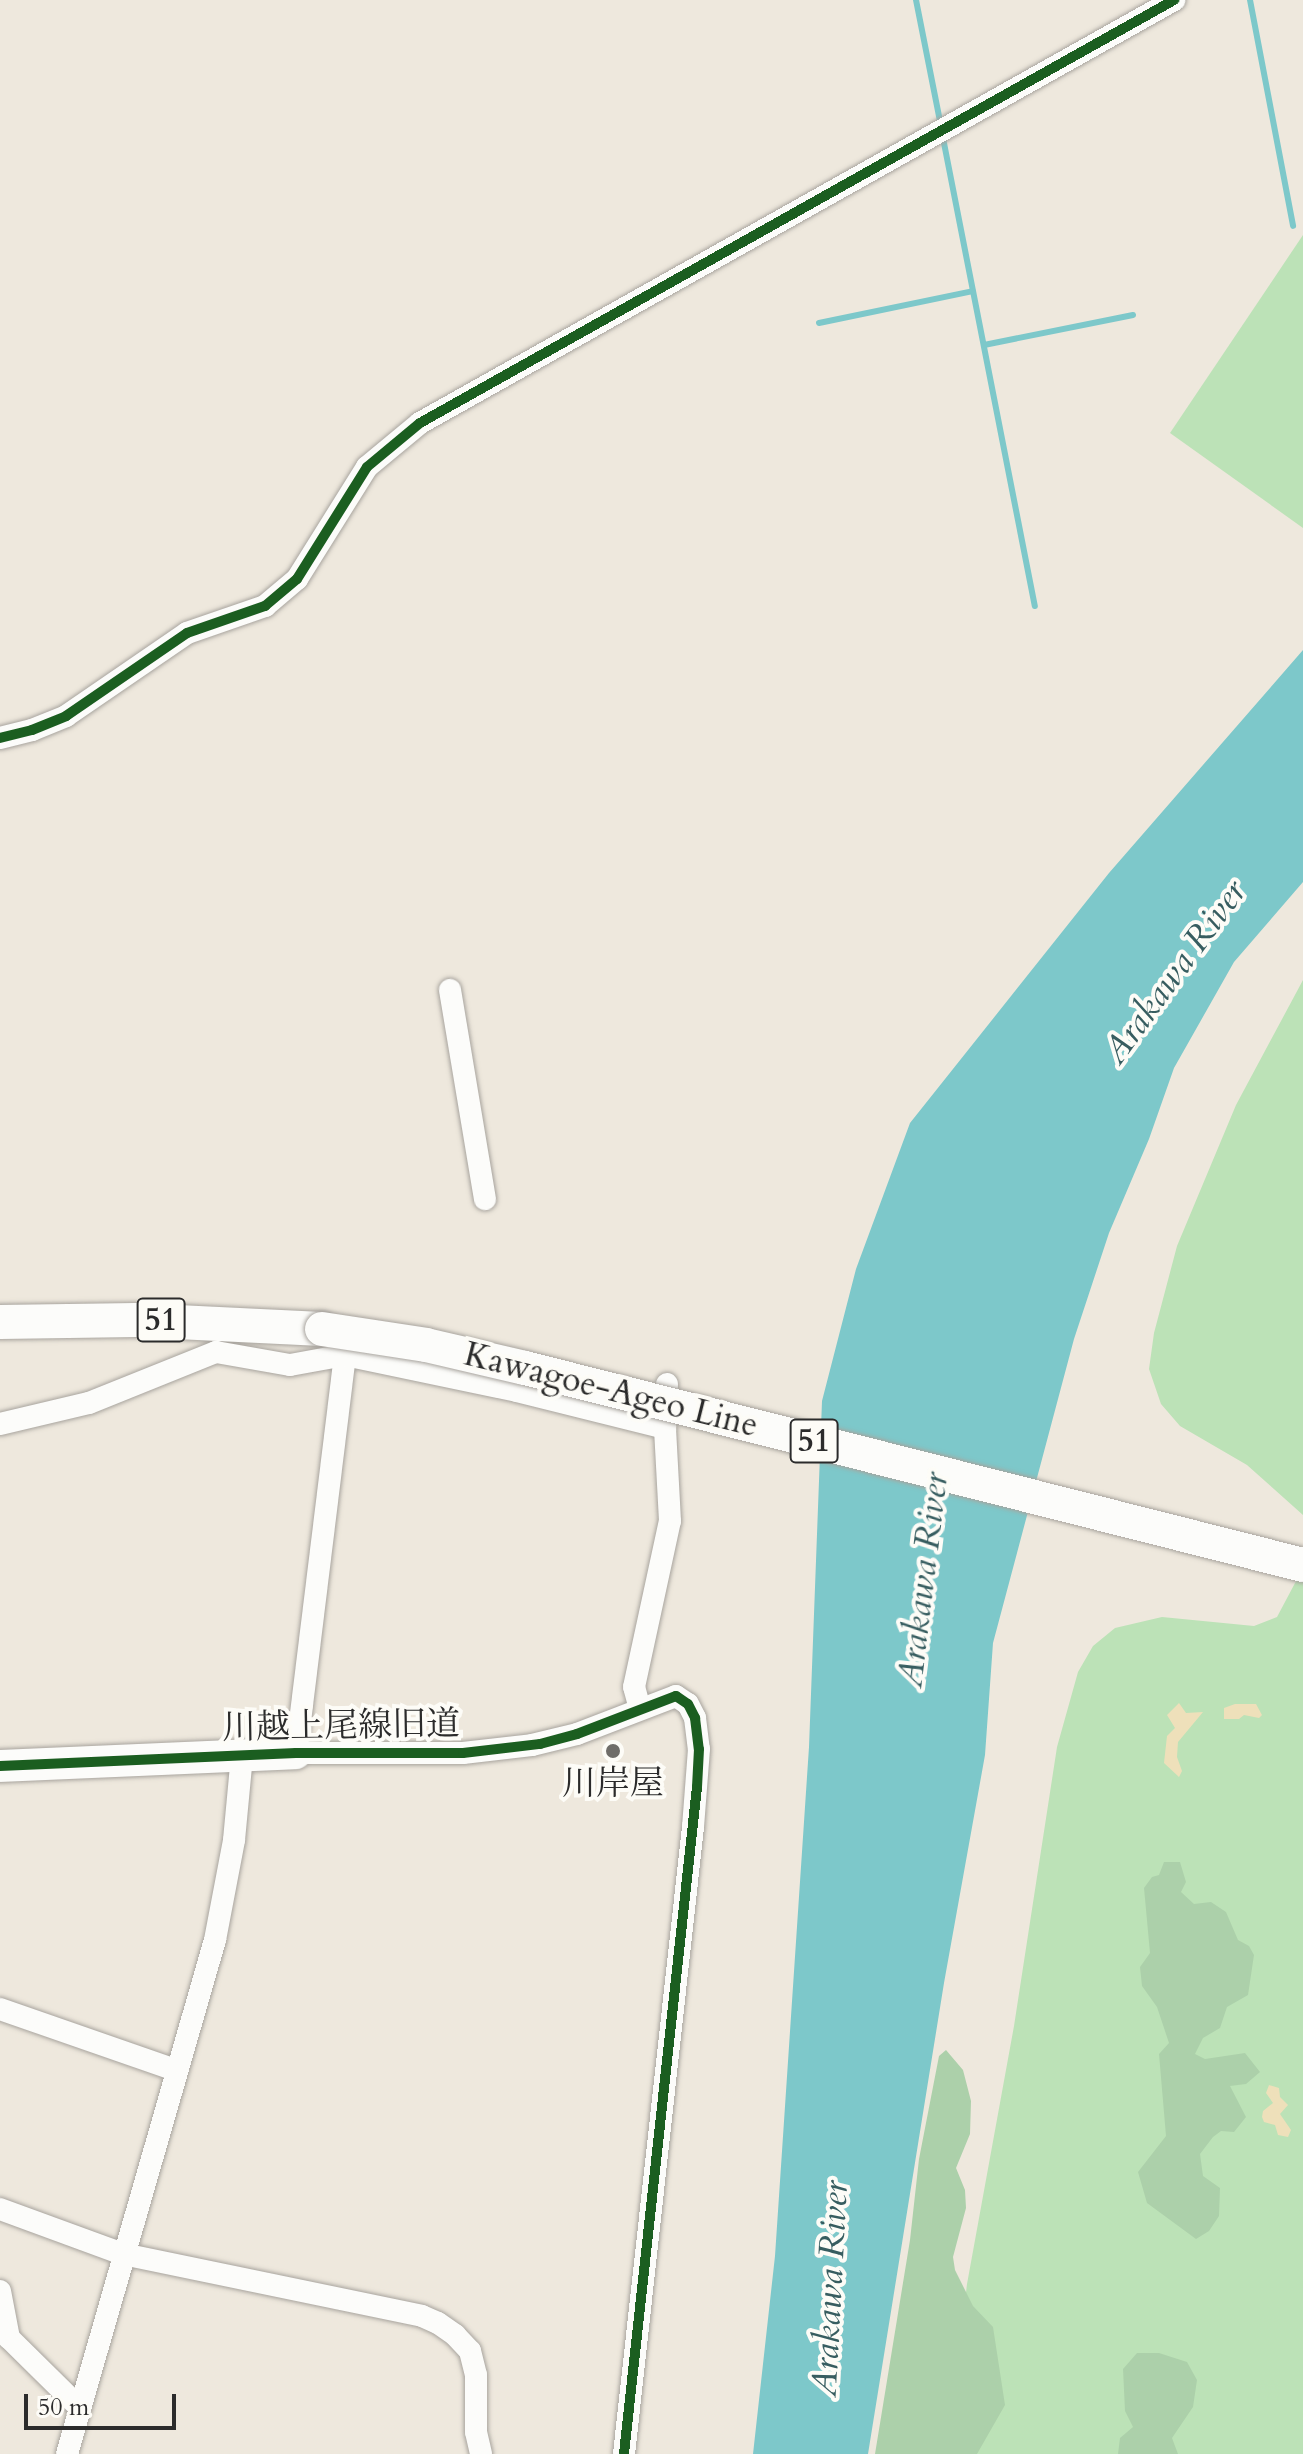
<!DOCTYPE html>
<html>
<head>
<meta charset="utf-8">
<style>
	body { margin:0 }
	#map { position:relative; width:1303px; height:2454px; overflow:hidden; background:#eee8dd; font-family:Cardo,"Noto Serif JP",serif }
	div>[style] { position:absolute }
	.green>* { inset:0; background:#bce2b7 }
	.forest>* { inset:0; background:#acd0aa }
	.sand>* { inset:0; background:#eee0ba }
	.water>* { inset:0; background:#7dc8ca }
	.stream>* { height:6px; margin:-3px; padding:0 3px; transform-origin:3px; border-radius:3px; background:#7dc8ca }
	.roads { filter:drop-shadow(0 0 2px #a8a49e) drop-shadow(0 0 2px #a8a49e) }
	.street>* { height:22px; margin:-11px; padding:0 11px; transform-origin:11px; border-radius:11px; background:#fcfcfa }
	.secondary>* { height:32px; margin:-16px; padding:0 16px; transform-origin:16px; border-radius:16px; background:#fcfcfa }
	.primary>* { height:34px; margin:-17px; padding:0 17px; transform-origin:17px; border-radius:17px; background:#fcfcfa }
	.bridges { filter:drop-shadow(0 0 2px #a8a49e) drop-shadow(0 0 2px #a8a49e) }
	.primary-bridge>* { height:34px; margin:-17px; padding:0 17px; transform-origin:17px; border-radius:17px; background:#fcfcfa }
	.cycleway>* { height:10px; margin:-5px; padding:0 5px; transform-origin:5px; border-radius:5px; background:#1b5e20 }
	.dots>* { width:22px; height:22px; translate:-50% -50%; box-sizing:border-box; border:4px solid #fdfcf7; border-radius:50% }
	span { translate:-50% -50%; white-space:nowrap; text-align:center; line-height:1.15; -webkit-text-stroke:8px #fdfcf7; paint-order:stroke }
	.shield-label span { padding:2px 6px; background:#fdfcf7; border:2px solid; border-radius:6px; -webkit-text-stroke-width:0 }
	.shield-label { font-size:32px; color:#2b2b2b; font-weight:700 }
	.street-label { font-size:34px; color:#2b2b2b }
	.poi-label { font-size:34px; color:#2b2b2b }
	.water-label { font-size:36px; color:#375d60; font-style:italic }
	.scale { position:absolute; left:24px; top:2394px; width:152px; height:36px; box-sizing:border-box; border:4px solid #2b2b2b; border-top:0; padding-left:10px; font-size:24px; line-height:28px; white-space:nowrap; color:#2b2b2b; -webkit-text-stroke:6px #fdfcf7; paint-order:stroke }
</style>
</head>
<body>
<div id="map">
	<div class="green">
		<i style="clip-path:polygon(1303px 235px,1303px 528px,1170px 433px)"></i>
		<i style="clip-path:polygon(1303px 980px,1303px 1515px,1247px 1465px,1180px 1426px,1161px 1404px,1149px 1369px,1154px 1333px,1177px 1246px,1236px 1105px)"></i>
		<i style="clip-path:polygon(1303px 1568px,1303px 2454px,947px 2454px,967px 2284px,1014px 2026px,1057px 1747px,1078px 1672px,1093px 1646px,1115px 1628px,1162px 1617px,1254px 1626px,1277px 1617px)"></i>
	</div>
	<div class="forest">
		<i style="clip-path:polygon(1164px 1862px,1180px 1862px,1186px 1882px,1181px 1892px,1194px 1904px,1211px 1902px,1226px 1912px,1238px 1940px,1249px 1946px,1254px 1955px,1248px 1995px,1227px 2007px,1220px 2028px,1203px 2038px,1195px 2054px,1205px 2059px,1245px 2053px,1260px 2072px,1246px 2084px,1230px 2086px,1246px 2117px,1234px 2132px,1221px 2131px,1213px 2137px,1200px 2154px,1203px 2176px,1220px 2188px,1219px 2216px,1209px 2231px,1196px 2239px,1147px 2203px,1138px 2172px,1166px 2136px,1159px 2054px,1169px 2043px,1157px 2007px,1142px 1986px,1140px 1967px,1150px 1953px,1144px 1888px,1152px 1877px,1159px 1875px)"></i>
		<i style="clip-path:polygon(946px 2050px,963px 2070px,971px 2101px,970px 2134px,956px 2168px,965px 2190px,966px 2208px,953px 2257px,955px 2270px,973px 2306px,993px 2327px,1005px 2405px,977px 2454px,875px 2454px,910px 2240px,919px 2159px,939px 2056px)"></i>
		<i style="clip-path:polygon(1137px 2353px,1159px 2353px,1187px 2362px,1197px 2380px,1193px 2407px,1172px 2438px,1178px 2454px,1118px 2454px,1120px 2438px,1133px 2427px,1125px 2411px,1123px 2369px)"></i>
	</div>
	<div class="sand">
		<i style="clip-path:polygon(1179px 1703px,1186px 1713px,1203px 1712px,1178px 1742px,1177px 1757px,1182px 1771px,1179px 1777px,1164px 1763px,1167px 1736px,1175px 1728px,1167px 1715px)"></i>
		<i style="clip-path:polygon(1235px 1704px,1256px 1704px,1262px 1715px,1259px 1718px,1244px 1715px,1239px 1719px,1224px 1719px,1224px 1708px)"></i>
		<i style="clip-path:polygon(1269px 2085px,1279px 2088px,1280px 2097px,1288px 2105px,1280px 2114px,1291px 2130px,1288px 2137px,1278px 2135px,1275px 2125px,1264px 2122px,1262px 2117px,1263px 2111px,1273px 2103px,1266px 2093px)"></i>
	</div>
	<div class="water">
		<i style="clip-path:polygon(1303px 650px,1303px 882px,1234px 962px,1174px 1068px,1149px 1139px,1109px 1233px,1074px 1339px,993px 1643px,985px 1755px,944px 1983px,868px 2454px,753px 2454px,775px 2256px,809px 1747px,822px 1401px,856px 1269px,910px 1123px,1109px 873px)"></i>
	</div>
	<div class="stream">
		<i style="left:916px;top:0;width:123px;rotate:78.8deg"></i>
		<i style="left:1250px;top:0;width:230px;rotate:79.2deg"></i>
		<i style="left:943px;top:138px;width:477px;rotate:78.9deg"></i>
		<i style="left:819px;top:323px;width:157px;rotate:-11.7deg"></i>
		<i style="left:984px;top:345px;width:152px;rotate:-11.4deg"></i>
	</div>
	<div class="roads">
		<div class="street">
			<i style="left:0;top:738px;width:33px;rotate:-14deg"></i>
			<i style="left:32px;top:730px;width:37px;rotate:-22deg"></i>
			<i style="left:66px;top:716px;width:147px;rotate:-34.4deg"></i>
			<i style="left:187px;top:633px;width:83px;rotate:-19.1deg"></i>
			<i style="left:265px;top:606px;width:42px;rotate:-40.2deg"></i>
			<i style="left:297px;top:579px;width:132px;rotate:-58deg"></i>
			<i style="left:367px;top:467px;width:69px;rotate:-39.7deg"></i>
			<i style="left:420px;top:423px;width:865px;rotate:-29.29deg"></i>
			<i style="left:450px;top:990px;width:212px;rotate:80.5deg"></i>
			<i style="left:345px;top:1355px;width:401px;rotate:97deg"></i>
			<i style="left:296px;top:1753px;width:167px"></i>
			<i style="left:463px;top:1753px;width:69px;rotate:-6.6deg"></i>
			<i style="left:532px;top:1745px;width:46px;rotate:-13.7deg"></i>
			<i style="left:577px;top:1734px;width:106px;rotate:-21deg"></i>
			<i style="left:676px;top:1696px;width:14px;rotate:34deg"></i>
			<i style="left:688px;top:1704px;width:16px;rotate:63deg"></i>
			<i style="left:695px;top:1718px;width:31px;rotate:83deg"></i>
			<i style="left:699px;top:1749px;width:78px;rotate:94.4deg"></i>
			<i style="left:693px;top:1827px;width:631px;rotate:96.28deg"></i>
			<i style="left:0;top:1424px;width:91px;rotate:-13.3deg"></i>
			<i style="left:89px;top:1403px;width:137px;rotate:-21.9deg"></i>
			<i style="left:216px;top:1352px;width:75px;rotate:10deg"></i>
			<i style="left:290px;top:1365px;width:56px;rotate:-10.3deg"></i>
			<i style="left:345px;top:1355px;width:176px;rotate:11.8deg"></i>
			<i style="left:517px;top:1391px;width:153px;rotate:14deg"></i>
			<i style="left:640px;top:1709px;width:23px;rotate:-105deg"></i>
			<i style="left:634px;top:1687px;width:170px;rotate:-77.8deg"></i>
			<i style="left:670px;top:1521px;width:93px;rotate:-93.1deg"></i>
			<i style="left:665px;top:1428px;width:44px;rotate:-87.4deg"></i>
			<i style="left:0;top:2009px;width:185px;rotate:19.2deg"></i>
			<i style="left:0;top:2209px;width:131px;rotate:20.1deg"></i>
			<i style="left:123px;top:2254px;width:305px;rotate:11.7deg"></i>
			<i style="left:422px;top:2316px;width:17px;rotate:24deg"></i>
			<i style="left:438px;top:2323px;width:21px;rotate:35deg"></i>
			<i style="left:455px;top:2335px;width:22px;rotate:47deg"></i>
			<i style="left:470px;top:2351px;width:25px;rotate:76deg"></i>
			<i style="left:476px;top:2375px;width:57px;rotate:90deg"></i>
			<i style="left:476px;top:2432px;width:23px;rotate:77deg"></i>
			<i style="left:0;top:2291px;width:48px;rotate:79.2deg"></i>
			<i style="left:9px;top:2338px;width:100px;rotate:44.6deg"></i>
			<i style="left:67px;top:2454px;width:535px;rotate:-73.94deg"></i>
			<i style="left:215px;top:1940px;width:102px;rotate:-79.2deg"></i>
			<i style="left:234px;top:1840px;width:84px;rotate:-84.6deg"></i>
		</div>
		<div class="secondary">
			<i style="left:0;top:1766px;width:296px;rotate:-2.5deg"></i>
		</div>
		<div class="primary">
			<i style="left:0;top:1322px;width:136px;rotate:-0.8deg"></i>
			<i style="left:136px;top:1320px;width:186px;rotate:2.8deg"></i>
		</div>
	</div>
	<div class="bridges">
		<div class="primary-bridge">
			<i style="left:322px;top:1329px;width:105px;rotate:8.7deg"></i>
			<i style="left:426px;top:1345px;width:102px;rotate:13.1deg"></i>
			<i style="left:525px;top:1368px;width:803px;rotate:14.21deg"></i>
		</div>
	</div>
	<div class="cycleway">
		<i style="left:0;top:738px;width:33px;rotate:-14deg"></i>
		<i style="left:32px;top:730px;width:37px;rotate:-22deg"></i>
		<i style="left:66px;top:716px;width:147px;rotate:-34.4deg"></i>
		<i style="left:187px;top:633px;width:83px;rotate:-19.1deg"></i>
		<i style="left:265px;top:606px;width:42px;rotate:-40.2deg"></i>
		<i style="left:297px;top:579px;width:132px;rotate:-58deg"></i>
		<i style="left:367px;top:467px;width:69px;rotate:-39.7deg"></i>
		<i style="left:420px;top:423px;width:865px;rotate:-29.29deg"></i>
		<i style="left:0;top:1766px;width:296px;rotate:-2.5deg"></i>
		<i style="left:296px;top:1753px;width:167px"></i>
		<i style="left:463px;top:1753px;width:78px;rotate:-6.7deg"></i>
		<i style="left:540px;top:1744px;width:38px;rotate:-15deg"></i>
		<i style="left:577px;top:1734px;width:106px;rotate:-21deg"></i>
		<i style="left:676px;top:1696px;width:14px;rotate:34deg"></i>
		<i style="left:688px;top:1704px;width:16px;rotate:63deg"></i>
		<i style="left:695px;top:1718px;width:31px;rotate:83deg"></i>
		<i style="left:699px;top:1749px;width:38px;rotate:93deg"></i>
		<i style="left:697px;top:1787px;width:671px;rotate:96.25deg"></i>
	</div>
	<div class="dots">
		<i style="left:613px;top:1751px;background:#6f6d69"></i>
	</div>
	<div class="shield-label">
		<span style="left:161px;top:1320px">51</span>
		<span style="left:814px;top:1441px">51</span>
	</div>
	<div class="street-label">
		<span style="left:611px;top:1390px;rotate:14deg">Kawagoe-Ageo Line</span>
		<span style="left:341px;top:1726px;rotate:-1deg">川越上尾線旧道</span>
	</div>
	<div class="poi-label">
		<span style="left:613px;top:1784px">川岸屋</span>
	</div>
	<div class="water-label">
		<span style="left:1174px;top:972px;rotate:-54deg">Arakawa River</span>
		<span style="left:923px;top:1580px;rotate:-83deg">Arakawa River</span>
		<span style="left:830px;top:2289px;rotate:-87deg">Arakawa River</span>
	</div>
	<div class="scale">50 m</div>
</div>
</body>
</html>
